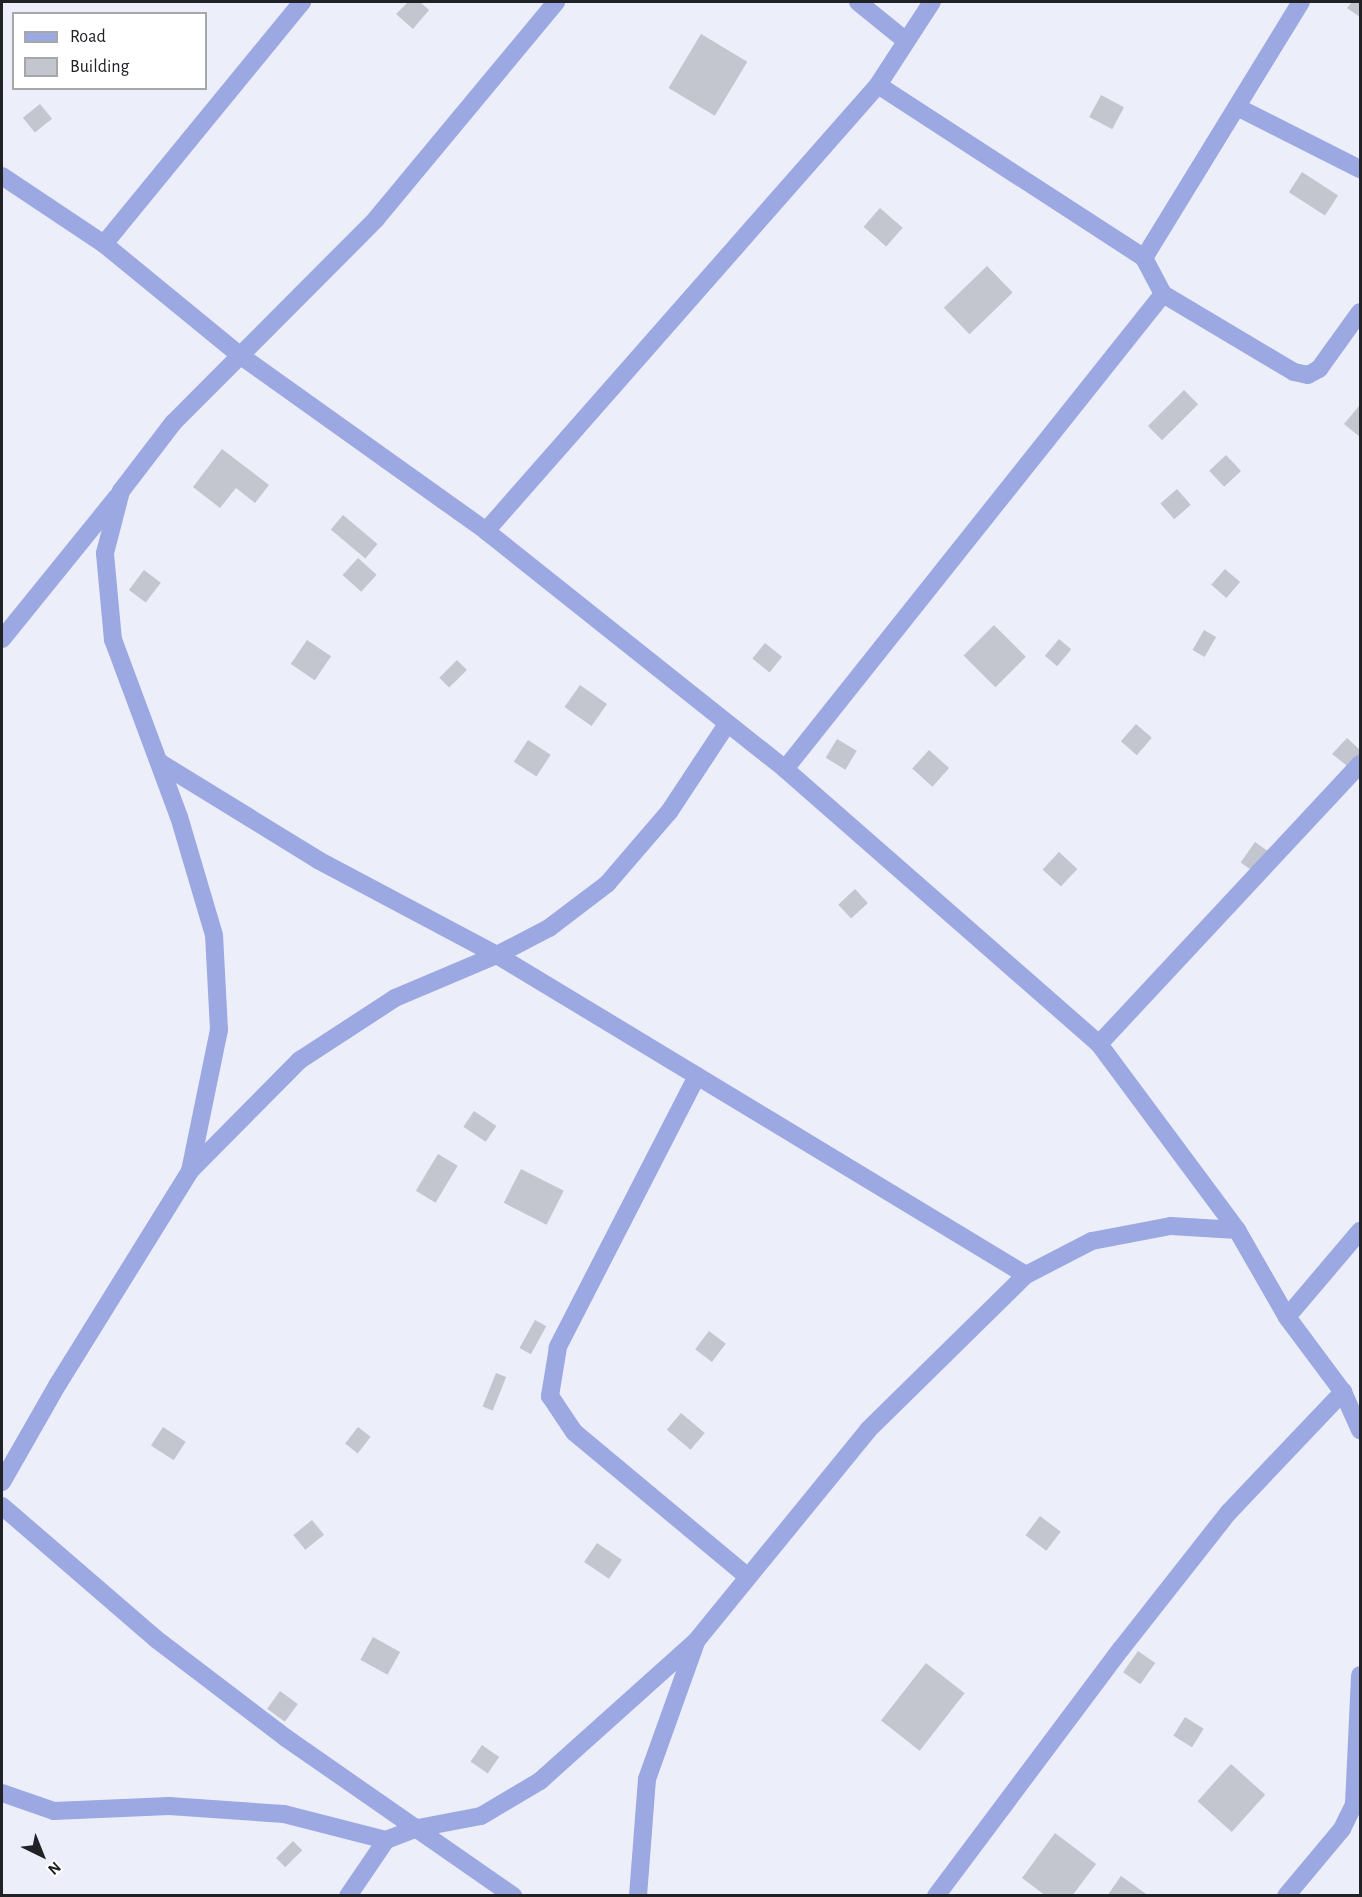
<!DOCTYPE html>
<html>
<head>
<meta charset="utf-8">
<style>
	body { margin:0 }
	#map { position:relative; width:1362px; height:1897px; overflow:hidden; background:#eceff9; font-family:"Alegreya Sans",sans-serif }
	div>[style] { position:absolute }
	.building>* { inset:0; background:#c3c5cf; transform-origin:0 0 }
	.minor>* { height:18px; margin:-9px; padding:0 9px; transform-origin:9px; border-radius:9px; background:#9ca8e1 }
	span { translate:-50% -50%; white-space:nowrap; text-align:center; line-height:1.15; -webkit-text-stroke:5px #fff; paint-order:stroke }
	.frame { position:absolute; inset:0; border:3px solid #212226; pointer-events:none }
	.legend { position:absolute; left:12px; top:12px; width:195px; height:78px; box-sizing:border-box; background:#fff; border:2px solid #a6a7a8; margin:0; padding:8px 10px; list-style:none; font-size:18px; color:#212226 }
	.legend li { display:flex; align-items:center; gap:12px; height:30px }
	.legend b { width:30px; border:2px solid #a6a7a8 }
	.north { position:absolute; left:12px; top:1825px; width:60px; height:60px; -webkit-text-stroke:4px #fff; paint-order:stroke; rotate:137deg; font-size:16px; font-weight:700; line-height:24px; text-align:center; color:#212226 }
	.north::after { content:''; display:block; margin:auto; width:21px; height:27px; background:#212226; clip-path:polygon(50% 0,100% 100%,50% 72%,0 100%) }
</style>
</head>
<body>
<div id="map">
	<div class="building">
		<i style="clip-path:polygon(408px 2px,420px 2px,429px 10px,413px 29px,396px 14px)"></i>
		<i style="clip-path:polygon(1352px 2px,1360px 2px,1360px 17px,1347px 8px)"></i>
		<i style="left:701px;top:34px;width:54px;height:63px;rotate:31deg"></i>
		<i style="left:1101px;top:95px;width:26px;height:25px;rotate:28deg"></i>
		<i style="left:40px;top:104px;width:19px;height:22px;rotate:51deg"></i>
		<i style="left:1302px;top:172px;width:43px;height:24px;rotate:33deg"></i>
		<i style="left:880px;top:208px;width:30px;height:25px;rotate:41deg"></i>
		<i style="left:987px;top:266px;width:37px;height:60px;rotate:46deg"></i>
		<i style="left:1184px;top:390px;width:20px;height:51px;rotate:45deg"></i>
		<i style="clip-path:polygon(1359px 406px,1360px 407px,1360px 437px,1344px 424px)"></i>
		<i style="clip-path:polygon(222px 449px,269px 485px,255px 503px,236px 488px,220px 508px,193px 487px)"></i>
		<i style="left:1226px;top:455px;width:22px;height:23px;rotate:47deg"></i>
		<i style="left:1177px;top:489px;width:21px;height:22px;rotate:49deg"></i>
		<i style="left:343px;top:515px;width:45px;height:19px;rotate:40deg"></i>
		<i style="left:358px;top:558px;width:25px;height:23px;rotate:42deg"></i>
		<i style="left:1225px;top:569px;width:20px;height:21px;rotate:41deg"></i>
		<i style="left:144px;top:570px;width:21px;height:25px;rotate:37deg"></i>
		<i style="left:994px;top:625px;width:45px;height:43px;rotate:45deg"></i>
		<i style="left:1204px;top:630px;width:14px;height:23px;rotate:30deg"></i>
		<i style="left:1059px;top:639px;width:16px;height:22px;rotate:40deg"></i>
		<i style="left:307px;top:640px;width:29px;height:29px;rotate:34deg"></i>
		<i style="left:765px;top:643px;width:22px;height:20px;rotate:39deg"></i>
		<i style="left:457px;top:660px;width:14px;height:25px;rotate:45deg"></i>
		<i style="left:580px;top:685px;width:33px;height:27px;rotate:35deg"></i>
		<i style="left:1136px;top:724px;width:21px;height:23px;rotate:41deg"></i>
		<i style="clip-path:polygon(1347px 738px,1360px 750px,1360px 756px,1350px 768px,1332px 754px)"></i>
		<i style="left:837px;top:739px;width:23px;height:22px;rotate:31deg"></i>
		<i style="left:528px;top:740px;width:27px;height:26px;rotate:33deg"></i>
		<i style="left:929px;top:750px;width:27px;height:25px;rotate:42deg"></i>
		<i style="left:1255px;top:842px;width:21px;height:25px;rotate:35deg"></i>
		<i style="left:1059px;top:852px;width:25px;height:24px;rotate:43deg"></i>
		<i style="left:855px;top:889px;width:19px;height:23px;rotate:47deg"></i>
		<i style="left:474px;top:1111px;width:27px;height:19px;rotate:34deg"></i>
		<i style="left:438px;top:1154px;width:23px;height:43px;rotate:31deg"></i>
		<i style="left:521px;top:1169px;width:48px;height:38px;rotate:27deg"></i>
		<i style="left:535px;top:1320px;width:13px;height:32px;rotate:29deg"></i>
		<i style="left:709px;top:1331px;width:21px;height:23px;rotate:37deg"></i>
		<i style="left:496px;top:1373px;width:11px;height:36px;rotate:22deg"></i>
		<i style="left:681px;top:1413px;width:31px;height:22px;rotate:40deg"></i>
		<i style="left:163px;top:1427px;width:27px;height:22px;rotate:33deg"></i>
		<i style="left:358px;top:1427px;width:16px;height:21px;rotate:38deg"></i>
		<i style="left:1040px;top:1516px;width:26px;height:24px;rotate:37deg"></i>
		<i style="left:312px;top:1520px;width:19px;height:24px;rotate:51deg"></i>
		<i style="left:597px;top:1543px;width:30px;height:23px;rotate:34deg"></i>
		<i style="left:373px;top:1637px;width:31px;height:26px;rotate:29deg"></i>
		<i style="left:1138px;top:1651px;width:21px;height:26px;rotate:35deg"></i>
		<i style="left:926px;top:1663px;width:49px;height:73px;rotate:38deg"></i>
		<i style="left:280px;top:1691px;width:22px;height:22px;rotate:36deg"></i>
		<i style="left:1185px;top:1717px;width:22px;height:22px;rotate:32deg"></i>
		<i style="left:482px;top:1745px;width:21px;height:20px;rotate:35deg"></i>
		<i style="left:1231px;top:1764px;width:46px;height:50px;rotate:42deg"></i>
		<i style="clip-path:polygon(1055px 1833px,1096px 1864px,1072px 1896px,1046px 1896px,1022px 1878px)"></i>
		<i style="left:293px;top:1841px;width:13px;height:24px;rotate:45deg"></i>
		<i style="clip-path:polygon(1121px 1876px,1149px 1896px,1107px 1896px)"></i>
	</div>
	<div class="minor">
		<i style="left:858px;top:2px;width:62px;rotate:39.1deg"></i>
		<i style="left:878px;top:85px;width:317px;rotate:33deg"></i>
		<i style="left:1144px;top:258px;width:41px;rotate:62.2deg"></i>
		<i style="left:1163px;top:294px;width:152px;rotate:30.8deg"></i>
		<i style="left:1294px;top:372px;width:14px;rotate:12deg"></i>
		<i style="left:1308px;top:375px;width:13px;rotate:-29deg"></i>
		<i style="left:1319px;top:369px;width:70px;rotate:-54.3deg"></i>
		<i style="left:1237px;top:107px;width:138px;rotate:26.8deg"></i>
		<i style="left:2px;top:176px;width:123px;rotate:33.7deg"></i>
		<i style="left:104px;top:244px;width:177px;rotate:39.3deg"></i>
		<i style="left:241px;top:356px;width:301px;rotate:35.5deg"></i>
		<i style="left:486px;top:531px;width:382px;rotate:38.5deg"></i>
		<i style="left:785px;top:769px;width:417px;rotate:41.2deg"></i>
		<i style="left:1099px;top:1044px;width:232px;rotate:53.4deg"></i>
		<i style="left:1237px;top:1230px;width:100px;rotate:60.1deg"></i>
		<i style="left:1287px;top:1317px;width:94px;rotate:53.3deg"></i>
		<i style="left:1343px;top:1392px;width:42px;rotate:65.9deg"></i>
		<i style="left:104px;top:244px;width:313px;rotate:-50.7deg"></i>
		<i style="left:1144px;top:258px;width:300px;rotate:-58.5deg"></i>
		<i style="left:486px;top:531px;width:594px;rotate:-48.69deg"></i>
		<i style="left:878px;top:85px;width:99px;rotate:-57deg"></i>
		<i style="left:2px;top:639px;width:183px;rotate:-51deg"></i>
		<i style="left:159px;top:762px;width:187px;rotate:31.6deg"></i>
		<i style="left:318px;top:860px;width:203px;rotate:28deg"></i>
		<i style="left:497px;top:955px;width:618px;rotate:31.17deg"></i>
		<i style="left:785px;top:769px;width:607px;rotate:-51.49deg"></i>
		<i style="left:1099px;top:1044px;width:383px;rotate:-47deg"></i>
		<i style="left:697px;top:1076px;width:305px;rotate:117.2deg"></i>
		<i style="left:558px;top:1347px;width:50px;rotate:99.3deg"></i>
		<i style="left:550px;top:1396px;width:43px;rotate:56.3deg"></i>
		<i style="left:574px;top:1432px;width:226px;rotate:39.8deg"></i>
		<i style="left:190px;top:1171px;width:156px;rotate:-45.3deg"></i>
		<i style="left:300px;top:1060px;width:113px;rotate:-33.1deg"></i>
		<i style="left:395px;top:998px;width:111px;rotate:-22.9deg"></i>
		<i style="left:497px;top:955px;width:59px;rotate:-27.4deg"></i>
		<i style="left:549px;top:928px;width:73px;rotate:-37.2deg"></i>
		<i style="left:607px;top:884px;width:95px;rotate:-49.3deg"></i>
		<i style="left:669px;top:812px;width:105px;rotate:-56.6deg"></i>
		<i style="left:1287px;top:1317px;width:113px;rotate:-49.7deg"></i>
		<i style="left:2px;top:1482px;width:113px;rotate:-60.3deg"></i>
		<i style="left:58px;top:1384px;width:251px;rotate:-58.2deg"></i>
		<i style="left:190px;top:1171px;width:144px;rotate:-78.4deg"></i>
		<i style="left:219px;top:1030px;width:95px;rotate:-93deg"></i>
		<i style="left:214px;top:935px;width:123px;rotate:-106.5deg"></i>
		<i style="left:179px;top:817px;width:189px;rotate:-110.4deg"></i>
		<i style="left:113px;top:640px;width:87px;rotate:-95.3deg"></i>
		<i style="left:105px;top:553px;width:64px;rotate:-75.5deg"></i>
		<i style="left:121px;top:491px;width:86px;rotate:-52.6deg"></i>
		<i style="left:173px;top:423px;width:288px;rotate:-45.1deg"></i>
		<i style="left:376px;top:219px;width:282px;rotate:-50.3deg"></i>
		<i style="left:2px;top:1506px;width:203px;rotate:40.8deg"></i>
		<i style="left:156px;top:1639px;width:163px;rotate:37.3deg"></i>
		<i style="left:286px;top:1738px;width:277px;rotate:34.8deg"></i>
		<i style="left:2px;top:1793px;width:55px;rotate:19.1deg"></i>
		<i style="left:54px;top:1811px;width:115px;rotate:-2.5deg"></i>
		<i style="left:169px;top:1806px;width:115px;rotate:4deg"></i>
		<i style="left:284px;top:1814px;width:105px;rotate:14.3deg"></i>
		<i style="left:386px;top:1840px;width:34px;rotate:-21deg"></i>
		<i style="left:418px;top:1828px;width:64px;rotate:-10.8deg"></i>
		<i style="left:481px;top:1816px;width:69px;rotate:-30.7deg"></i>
		<i style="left:540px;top:1781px;width:211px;rotate:-41.9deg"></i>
		<i style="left:697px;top:1640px;width:271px;rotate:-50.8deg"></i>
		<i style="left:868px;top:1430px;width:221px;rotate:-44.5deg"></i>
		<i style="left:1026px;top:1275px;width:74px;rotate:-27.3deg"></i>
		<i style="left:1092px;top:1241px;width:80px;rotate:-10.8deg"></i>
		<i style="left:1171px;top:1226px;width:66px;rotate:3.5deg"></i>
		<i style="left:348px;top:1896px;width:68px;rotate:-55.8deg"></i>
		<i style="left:638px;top:1896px;width:117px;rotate:-85.6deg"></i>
		<i style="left:647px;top:1779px;width:145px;rotate:-70.3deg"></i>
		<i style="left:936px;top:1896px;width:309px;rotate:-53.2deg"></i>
		<i style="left:1121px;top:1649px;width:174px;rotate:-51.8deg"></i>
		<i style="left:1229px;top:1512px;width:166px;rotate:-46.5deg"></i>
		<i style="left:1286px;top:1896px;width:87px;rotate:-50.1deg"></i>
		<i style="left:1342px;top:1829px;width:28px;rotate:-64deg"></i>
		<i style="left:1354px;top:1804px;width:129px;rotate:-87.3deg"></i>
	</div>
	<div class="frame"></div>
	<ul class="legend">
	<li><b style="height:8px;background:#9ca8e1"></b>Road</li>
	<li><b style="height:16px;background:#c3c5cf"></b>Building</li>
	</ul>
	<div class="north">N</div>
</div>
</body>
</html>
